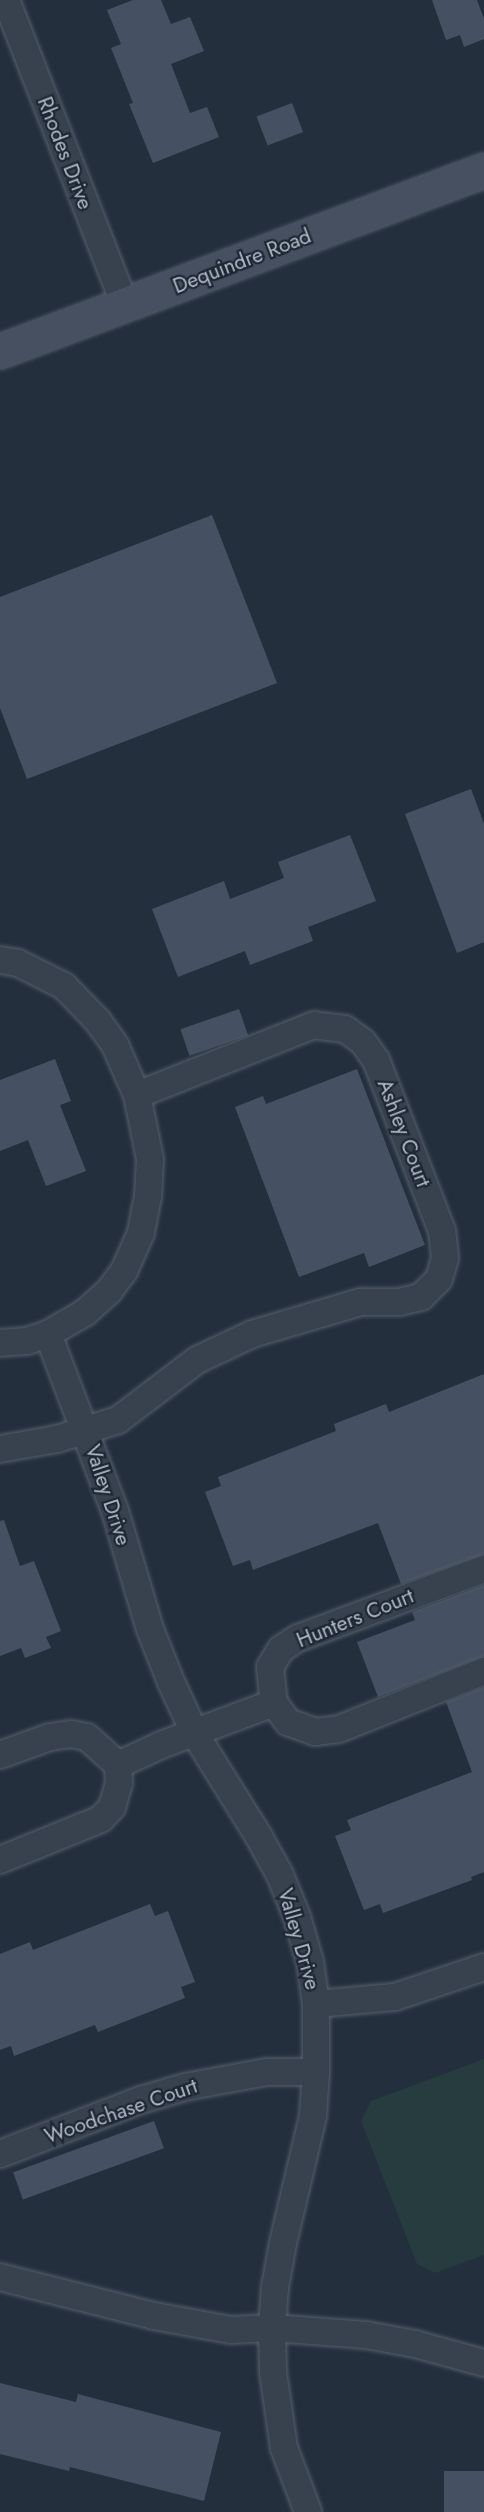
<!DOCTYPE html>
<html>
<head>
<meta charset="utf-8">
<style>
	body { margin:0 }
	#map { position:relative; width:484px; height:2512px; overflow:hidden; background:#242f3e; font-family:Jost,sans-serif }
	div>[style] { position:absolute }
	.green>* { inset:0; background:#263c3f }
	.building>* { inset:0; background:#455162; transform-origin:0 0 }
	.roads { filter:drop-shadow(0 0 2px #565f6c) drop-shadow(0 0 2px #565f6c) }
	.minor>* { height:26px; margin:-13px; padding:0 13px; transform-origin:13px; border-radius:13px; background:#38414e }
	.secondary>* { height:33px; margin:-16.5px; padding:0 16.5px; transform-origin:16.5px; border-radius:16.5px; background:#465061 }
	span { translate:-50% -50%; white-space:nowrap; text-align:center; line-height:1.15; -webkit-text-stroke:4.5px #1d2633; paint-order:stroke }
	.street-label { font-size:21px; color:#b4bcc9 }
</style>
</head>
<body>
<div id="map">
	<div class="green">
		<i style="clip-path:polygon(484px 2059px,484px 2255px,435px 2273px,417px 2264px,361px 2121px,371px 2101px)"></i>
	</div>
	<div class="building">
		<i style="clip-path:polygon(133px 0,161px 0,171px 24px,190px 17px,204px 51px,171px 64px,190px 113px,207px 107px,219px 137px,153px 163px,129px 104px,133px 103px,111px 48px,121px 44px,107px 10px)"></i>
		<i style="clip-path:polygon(432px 0,477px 0,484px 19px,484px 39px,464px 47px,460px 35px,446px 40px)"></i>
		<i style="left:292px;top:103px;width:31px;height:38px;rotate:69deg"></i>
		<i style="clip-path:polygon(212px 515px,277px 683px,27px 779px,0 708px,0 597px)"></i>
		<i style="clip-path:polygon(471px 789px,484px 824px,484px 942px,457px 953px,405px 814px)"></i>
		<i style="clip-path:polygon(350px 835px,376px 901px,308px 927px,313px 941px,250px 965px,245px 951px,178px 977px,152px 909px,224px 881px,230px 899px,284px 878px,278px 862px)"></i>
		<i style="left:239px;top:1009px;width:28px;height:62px;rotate:71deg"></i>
		<i style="clip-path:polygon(55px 1059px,71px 1101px,60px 1105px,86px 1171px,46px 1186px,28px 1140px,0 1151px,0 1080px)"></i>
		<i style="clip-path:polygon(357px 1069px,425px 1245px,369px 1267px,364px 1253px,299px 1277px,235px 1107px,263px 1096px,266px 1104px)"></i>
		<i style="clip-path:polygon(484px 1374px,484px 1554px,401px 1584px,378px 1523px,253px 1570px,250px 1560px,233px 1566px,205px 1492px,221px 1486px,218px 1477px,336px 1431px,334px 1424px,386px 1404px,389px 1412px)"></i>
		<i style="clip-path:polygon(4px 1520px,20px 1566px,34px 1561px,61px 1631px,46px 1637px,51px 1648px,25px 1658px,21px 1648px,0 1656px,0 1521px)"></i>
		<i style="clip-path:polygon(484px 1585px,484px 1656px,378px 1697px,357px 1642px,415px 1620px,412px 1612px)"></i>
		<i style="clip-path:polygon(484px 1687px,484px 1872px,471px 1877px,472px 1880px,383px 1913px,380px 1904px,364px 1910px,335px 1836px,351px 1830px,347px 1820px,472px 1772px,446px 1702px)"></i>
		<i style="clip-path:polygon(150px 1904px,155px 1916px,168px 1911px,195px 1982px,181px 1987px,185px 1998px,98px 2032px,95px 2025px,14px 2056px,11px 2046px,0 2050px,0 1954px,30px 1942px,33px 1950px)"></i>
		<i style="left:154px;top:2121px;width:29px;height:150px;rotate:70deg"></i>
		<i style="clip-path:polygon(0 2383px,76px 2402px,78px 2394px,221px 2432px,204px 2501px,70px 2467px,69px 2471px,0 2454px)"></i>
		<i style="left:444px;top:2471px;width:40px;height:41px"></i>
	</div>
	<div class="roads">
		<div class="minor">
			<i style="left:6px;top:0;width:328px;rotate:68.7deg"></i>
			<i style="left:0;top:960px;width:18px;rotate:9deg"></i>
			<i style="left:18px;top:963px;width:51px;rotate:26.6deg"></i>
			<i style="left:64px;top:986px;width:47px;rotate:45.9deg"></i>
			<i style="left:97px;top:1020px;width:31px;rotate:54deg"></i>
			<i style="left:115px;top:1045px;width:55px;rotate:66.3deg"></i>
			<i style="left:137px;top:1095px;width:65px;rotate:78.5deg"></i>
			<i style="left:150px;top:1159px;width:37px;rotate:93deg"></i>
			<i style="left:148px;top:1196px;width:38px;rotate:101deg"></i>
			<i style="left:141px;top:1233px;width:42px;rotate:114.1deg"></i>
			<i style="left:124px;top:1271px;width:25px;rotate:127deg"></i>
			<i style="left:109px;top:1291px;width:31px;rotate:138deg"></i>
			<i style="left:86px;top:1312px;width:44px;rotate:149.9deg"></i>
			<i style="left:48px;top:1334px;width:22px;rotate:162deg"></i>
			<i style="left:27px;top:1341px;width:27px;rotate:176deg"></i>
			<i style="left:48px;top:1334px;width:189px;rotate:69.3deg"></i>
			<i style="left:115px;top:1511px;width:123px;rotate:73.5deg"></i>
			<i style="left:150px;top:1629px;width:57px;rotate:68.4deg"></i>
			<i style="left:171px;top:1682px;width:57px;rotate:65.2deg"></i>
			<i style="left:195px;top:1734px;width:121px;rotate:58.1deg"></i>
			<i style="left:259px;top:1837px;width:43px;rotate:61.1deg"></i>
			<i style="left:280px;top:1875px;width:45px;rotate:68deg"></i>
			<i style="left:297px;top:1917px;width:47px;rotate:73.9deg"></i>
			<i style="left:310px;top:1962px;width:42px;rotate:81.9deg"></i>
			<i style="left:316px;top:2004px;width:68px;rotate:90deg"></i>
			<i style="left:316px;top:2072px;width:44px;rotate:93.9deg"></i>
			<i style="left:313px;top:2116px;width:130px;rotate:103.3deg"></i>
			<i style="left:283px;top:2243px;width:45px;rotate:100.3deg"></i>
			<i style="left:275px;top:2287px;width:41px;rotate:94.2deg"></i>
			<i style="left:272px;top:2328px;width:44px;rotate:88.7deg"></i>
			<i style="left:273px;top:2372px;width:77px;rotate:81.8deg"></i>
			<i style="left:284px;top:2448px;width:68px;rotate:69.4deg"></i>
			<i style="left:0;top:1449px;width:58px;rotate:-10deg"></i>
			<i style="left:57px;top:1439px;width:64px;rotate:-17.3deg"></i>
			<i style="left:118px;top:1420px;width:99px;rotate:-37.2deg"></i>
			<i style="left:197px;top:1360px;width:61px;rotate:-25.3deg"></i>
			<i style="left:252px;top:1334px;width:114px;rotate:-16.4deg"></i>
			<i style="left:361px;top:1302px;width:38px"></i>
			<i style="left:399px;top:1302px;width:23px;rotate:-13deg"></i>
			<i style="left:421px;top:1297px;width:25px;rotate:-45deg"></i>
			<i style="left:439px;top:1279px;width:22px;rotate:-74deg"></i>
			<i style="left:445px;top:1258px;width:27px;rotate:-96deg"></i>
			<i style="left:442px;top:1231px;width:183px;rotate:-111.1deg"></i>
			<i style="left:376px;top:1060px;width:22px;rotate:-126deg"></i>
			<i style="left:363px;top:1042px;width:22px;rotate:-144deg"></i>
			<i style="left:345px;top:1029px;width:31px;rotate:-173deg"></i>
			<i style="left:314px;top:1025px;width:190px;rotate:158.4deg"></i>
			<i style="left:484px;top:1569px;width:198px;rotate:159.6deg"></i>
			<i style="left:298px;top:1638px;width:20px;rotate:147deg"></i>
			<i style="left:281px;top:1649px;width:21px;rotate:121deg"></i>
			<i style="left:270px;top:1667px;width:36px;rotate:84deg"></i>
			<i style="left:274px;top:1703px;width:24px;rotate:54deg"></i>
			<i style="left:288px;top:1722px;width:29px;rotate:20deg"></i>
			<i style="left:315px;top:1732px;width:24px;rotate:-7deg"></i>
			<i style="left:339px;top:1729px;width:156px;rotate:-21.8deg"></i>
			<i style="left:0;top:1755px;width:53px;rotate:-19.8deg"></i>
			<i style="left:50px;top:1737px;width:21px;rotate:-8deg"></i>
			<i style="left:71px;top:1734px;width:16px;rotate:11deg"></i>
			<i style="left:87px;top:1737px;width:42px;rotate:42.1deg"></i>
			<i style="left:118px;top:1765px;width:18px;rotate:87deg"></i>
			<i style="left:119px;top:1783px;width:25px;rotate:106deg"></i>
			<i style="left:112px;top:1807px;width:16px;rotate:133deg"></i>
			<i style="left:101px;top:1819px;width:109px;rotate:157.9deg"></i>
			<i style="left:118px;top:1765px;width:47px;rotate:-24.9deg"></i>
			<i style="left:161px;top:1745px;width:121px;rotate:-20.4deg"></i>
			<i style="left:316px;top:2004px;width:79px;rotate:-5.1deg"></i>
			<i style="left:395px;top:1997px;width:94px;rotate:-18.6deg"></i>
			<i style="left:0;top:2154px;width:151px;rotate:-21deg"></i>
			<i style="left:141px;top:2100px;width:46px;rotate:-16.5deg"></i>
			<i style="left:185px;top:2087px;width:83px;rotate:-10.4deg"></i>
			<i style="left:267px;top:2072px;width:49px"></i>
			<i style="left:0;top:2277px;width:159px;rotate:14.2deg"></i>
			<i style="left:154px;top:2316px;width:78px;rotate:10.3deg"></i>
			<i style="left:231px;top:2330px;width:41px;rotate:-2.8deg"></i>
			<i style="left:272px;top:2328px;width:94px;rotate:4.3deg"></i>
			<i style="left:366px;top:2335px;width:50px;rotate:10.4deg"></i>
			<i style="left:415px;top:2344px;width:72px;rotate:15.4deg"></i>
		</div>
		<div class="secondary">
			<i style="left:0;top:351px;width:517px;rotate:-20.5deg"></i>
		</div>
	</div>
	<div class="street-label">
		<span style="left:65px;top:153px;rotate:69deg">Rhodes Drive</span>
		<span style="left:242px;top:261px;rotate:-21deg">Dequindre Road</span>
		<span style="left:404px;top:1133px;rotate:69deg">Ashley Court</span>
		<span style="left:108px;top:1495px;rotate:72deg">Valley Drive</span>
		<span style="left:355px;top:1618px;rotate:-22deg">Hunters Court</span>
		<span style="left:299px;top:1939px;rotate:74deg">Valley Drive</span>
		<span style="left:121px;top:2111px;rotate:-19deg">Woodchase Court</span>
	</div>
</div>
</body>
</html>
